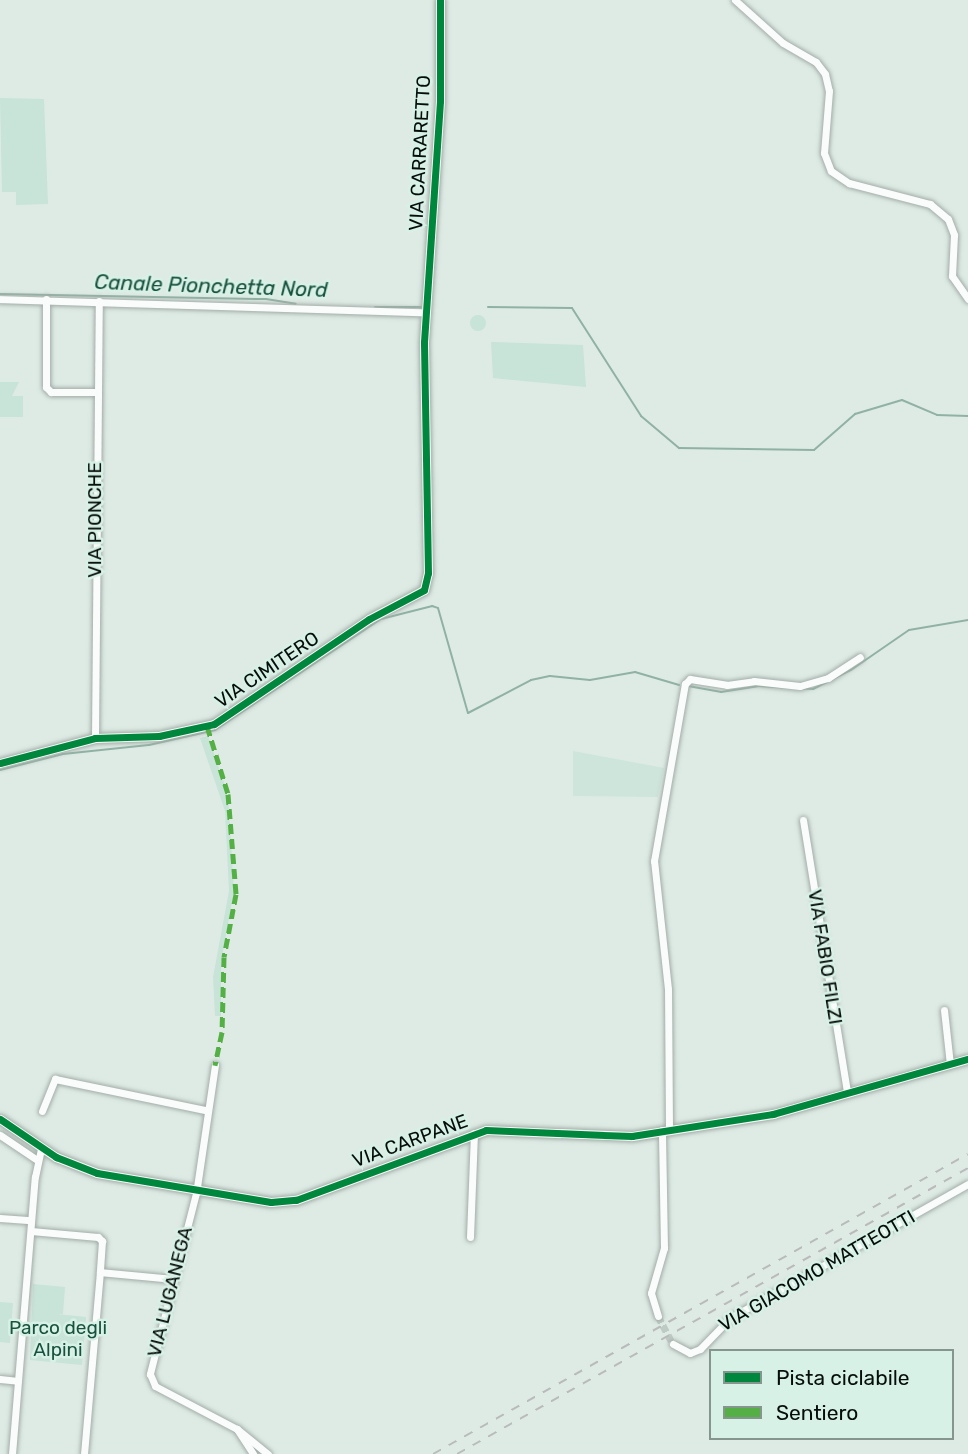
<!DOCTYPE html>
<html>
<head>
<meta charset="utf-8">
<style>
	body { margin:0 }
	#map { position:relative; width:968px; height:1454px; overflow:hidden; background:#deebe5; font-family:Rubik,sans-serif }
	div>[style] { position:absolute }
	.built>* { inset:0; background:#cde5da }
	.green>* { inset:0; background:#c8e3d7 }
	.round { border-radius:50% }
	.stream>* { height:2px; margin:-1px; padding:0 1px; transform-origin:1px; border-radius:1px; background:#90b2a4 }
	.minor-tunnel>* { height:7px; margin-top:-3.5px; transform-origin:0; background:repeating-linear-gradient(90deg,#becac4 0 7px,transparent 0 10.5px) }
	.roads { filter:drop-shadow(0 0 2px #a3ada8) drop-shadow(0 0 2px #a3ada8) }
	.minor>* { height:7px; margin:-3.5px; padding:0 3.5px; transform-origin:3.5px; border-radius:3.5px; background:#fafcfb }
	.tertiary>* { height:9px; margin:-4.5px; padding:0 4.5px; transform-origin:4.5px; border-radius:4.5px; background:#fafcfb }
	.rail>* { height:2px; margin-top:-1px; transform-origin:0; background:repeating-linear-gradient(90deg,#b9bbba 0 9px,transparent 0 18px) }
	.quiet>* { height:5px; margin-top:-2.5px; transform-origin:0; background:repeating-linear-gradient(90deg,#54b044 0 10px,transparent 0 15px) }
	.cycleway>* { height:7px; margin:-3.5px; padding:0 3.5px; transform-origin:3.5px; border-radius:3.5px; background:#00873e }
	span { translate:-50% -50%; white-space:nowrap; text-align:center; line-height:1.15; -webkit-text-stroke:5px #d8f1e6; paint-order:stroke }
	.street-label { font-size:19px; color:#060e0b }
	.park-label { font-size:19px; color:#18523f }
	.water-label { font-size:21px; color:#154f3c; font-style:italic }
	.legend { position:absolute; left:709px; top:1349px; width:245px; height:91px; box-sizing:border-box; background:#d8f1e6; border:2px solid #84968e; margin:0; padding:9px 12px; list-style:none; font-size:21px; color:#060e0b }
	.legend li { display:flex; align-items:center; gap:14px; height:35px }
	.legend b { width:35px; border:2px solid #84968e }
</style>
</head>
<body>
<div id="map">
	<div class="built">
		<i style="clip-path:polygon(573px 751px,664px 768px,658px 797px,573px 796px)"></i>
	</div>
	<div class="green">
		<i style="clip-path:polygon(0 98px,44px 99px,48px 204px,16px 205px,16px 192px,2px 192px)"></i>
		<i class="round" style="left:470px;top:315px;width:16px;height:16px"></i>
		<i style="clip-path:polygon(491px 342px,583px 345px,586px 387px,493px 378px)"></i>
		<i style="clip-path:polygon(0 382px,19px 382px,12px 396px,23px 396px,23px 417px,0 417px)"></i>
		<i style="clip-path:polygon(208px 736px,228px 794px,234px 891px,221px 962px,221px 1016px,215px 1016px,213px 977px,229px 891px,225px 811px,200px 738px)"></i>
		<i style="clip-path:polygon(33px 1284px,65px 1287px,63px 1314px,57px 1314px,86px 1317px,82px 1365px,30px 1360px)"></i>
		<i style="clip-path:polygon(0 1302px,13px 1303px,10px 1343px,0 1342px)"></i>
	</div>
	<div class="stream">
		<i style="left:0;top:294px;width:266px;rotate:1.1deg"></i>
		<i style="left:266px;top:299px;width:30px;rotate:9deg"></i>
		<i style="left:375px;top:307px;width:46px"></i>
		<i style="left:488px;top:307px;width:84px;rotate:0.7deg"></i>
		<i style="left:572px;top:308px;width:128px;rotate:57.4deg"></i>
		<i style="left:641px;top:416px;width:50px;rotate:40.1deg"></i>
		<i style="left:679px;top:448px;width:135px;rotate:0.8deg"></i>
		<i style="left:814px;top:450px;width:55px;rotate:-41.3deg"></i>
		<i style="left:855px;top:414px;width:49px;rotate:-16.6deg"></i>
		<i style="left:902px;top:400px;width:38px;rotate:23deg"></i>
		<i style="left:937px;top:415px;width:31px;rotate:2deg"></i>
		<i style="left:688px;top:686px;width:34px;rotate:10deg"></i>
		<i style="left:721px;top:692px;width:37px;rotate:-9deg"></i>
		<i style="left:758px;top:686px;width:55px;rotate:3.1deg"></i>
		<i style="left:813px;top:689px;width:42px;rotate:-26.6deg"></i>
		<i style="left:851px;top:670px;width:70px;rotate:-34.6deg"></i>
		<i style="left:909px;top:630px;width:60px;rotate:-9.6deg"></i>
		<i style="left:0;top:770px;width:65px;rotate:-14.3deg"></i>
		<i style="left:63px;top:754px;width:86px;rotate:-6deg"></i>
		<i style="left:149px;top:745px;width:68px;rotate:-12.8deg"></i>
		<i style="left:215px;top:730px;width:200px;rotate:-33.8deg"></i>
		<i style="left:381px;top:619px;width:53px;rotate:-14.3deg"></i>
		<i style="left:432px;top:606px;width:6px;rotate:18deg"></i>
		<i style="left:438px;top:608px;width:109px;rotate:74.1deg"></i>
		<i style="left:468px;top:713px;width:71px;rotate:-27.6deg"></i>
		<i style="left:531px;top:680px;width:19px;rotate:-12deg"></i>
		<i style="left:550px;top:676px;width:40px;rotate:5.7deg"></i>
		<i style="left:590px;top:680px;width:46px;rotate:-10.1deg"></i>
		<i style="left:635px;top:672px;width:46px;rotate:16.5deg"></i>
	</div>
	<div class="minor-tunnel">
		<i style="left:658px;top:1316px;width:32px;rotate:62deg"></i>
	</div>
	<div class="roads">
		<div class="minor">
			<i style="left:735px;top:0;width:64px;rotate:41.9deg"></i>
			<i style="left:783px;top:43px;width:38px;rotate:30deg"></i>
			<i style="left:816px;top:62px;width:15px;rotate:53deg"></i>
			<i style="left:825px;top:74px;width:17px;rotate:77deg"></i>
			<i style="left:829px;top:91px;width:62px;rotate:94.6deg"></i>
			<i style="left:824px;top:153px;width:19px;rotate:69deg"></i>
			<i style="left:831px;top:171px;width:22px;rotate:34deg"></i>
			<i style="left:849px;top:183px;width:84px;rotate:14.5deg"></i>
			<i style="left:930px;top:204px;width:23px;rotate:40deg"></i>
			<i style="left:948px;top:219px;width:17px;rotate:69deg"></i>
			<i style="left:954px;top:235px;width:41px;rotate:92.8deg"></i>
			<i style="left:952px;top:276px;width:28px;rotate:55deg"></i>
			<i style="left:0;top:299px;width:425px;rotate:1.8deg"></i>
			<i style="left:46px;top:299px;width:88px;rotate:90deg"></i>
			<i style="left:46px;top:387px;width:7px;rotate:45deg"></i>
			<i style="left:51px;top:392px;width:45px"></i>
			<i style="left:95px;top:738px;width:437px;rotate:-89.5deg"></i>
			<i style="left:803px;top:820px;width:277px;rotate:80.8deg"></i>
			<i style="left:944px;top:1010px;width:54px;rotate:83.7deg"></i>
			<i style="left:215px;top:1065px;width:129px;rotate:98.4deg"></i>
			<i style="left:196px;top:1193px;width:187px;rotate:104.3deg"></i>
			<i style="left:150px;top:1374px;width:13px;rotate:67deg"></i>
			<i style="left:155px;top:1386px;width:93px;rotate:27.7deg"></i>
			<i style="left:237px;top:1429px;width:30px;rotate:57deg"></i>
			<i style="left:42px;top:1111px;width:35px;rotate:-68deg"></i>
			<i style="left:55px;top:1079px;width:153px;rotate:11.7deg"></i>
			<i style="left:669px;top:1129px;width:140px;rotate:-90.4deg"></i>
			<i style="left:668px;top:989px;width:129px;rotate:-96.2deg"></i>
			<i style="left:654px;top:861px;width:180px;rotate:-80.1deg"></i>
			<i style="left:685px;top:684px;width:7px;rotate:-45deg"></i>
			<i style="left:690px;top:679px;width:37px;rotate:9deg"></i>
			<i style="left:727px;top:685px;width:27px;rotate:-8deg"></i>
			<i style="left:754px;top:681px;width:46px;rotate:6.2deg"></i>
			<i style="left:800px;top:686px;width:29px;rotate:-16deg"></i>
			<i style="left:828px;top:678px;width:38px;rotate:-33deg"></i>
			<i style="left:0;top:1135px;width:45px;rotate:34deg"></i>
			<i style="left:0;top:1218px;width:31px;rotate:4deg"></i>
			<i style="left:31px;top:1231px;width:67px;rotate:5.1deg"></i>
			<i style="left:98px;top:1237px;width:6px;rotate:45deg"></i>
			<i style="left:102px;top:1241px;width:31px;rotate:94deg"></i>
			<i style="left:100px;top:1272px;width:73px;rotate:5.5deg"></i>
			<i style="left:470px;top:1237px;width:104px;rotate:-87.8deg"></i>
			<i style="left:658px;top:1316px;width:24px;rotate:-107deg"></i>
			<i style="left:651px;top:1293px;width:47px;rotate:-73.9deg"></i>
			<i style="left:664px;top:1248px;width:118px;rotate:-91deg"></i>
			<i style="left:673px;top:1344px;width:19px;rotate:28deg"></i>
			<i style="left:690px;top:1353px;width:11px;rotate:-22deg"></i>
			<i style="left:700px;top:1349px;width:43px;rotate:-45.9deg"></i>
			<i style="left:730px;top:1318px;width:273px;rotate:-29.4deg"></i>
			<i style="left:0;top:1379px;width:18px;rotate:6deg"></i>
			<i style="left:237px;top:1429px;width:40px;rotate:39deg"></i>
			<i style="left:12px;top:1454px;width:278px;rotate:-85.3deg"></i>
			<i style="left:35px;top:1177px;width:29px;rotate:-78deg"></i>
			<i style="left:84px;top:1454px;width:183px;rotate:-85deg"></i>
		</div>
		<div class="tertiary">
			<i style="left:0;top:763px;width:98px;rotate:-14.7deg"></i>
			<i style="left:95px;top:738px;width:64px;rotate:-1.8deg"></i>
			<i style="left:159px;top:736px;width:56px;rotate:-12.3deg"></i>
			<i style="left:214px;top:724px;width:187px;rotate:-34.1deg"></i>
			<i style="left:369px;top:619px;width:62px;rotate:-27.8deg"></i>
			<i style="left:424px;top:590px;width:17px;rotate:-77deg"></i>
			<i style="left:428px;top:573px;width:231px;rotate:-91deg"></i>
			<i style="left:424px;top:342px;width:242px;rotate:-86.2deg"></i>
			<i style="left:440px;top:101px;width:101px;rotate:-90deg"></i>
			<i style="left:0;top:1119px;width:68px;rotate:34.2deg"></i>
			<i style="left:56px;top:1157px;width:44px;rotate:21.3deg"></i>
			<i style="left:97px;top:1173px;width:176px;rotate:9.5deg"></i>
			<i style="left:271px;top:1202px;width:25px;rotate:-5deg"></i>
			<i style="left:296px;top:1200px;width:202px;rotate:-20.2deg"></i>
			<i style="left:486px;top:1130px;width:146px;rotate:2.4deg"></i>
			<i style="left:632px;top:1136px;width:143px;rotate:-8.9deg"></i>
			<i style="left:773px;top:1114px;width:203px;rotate:-15.8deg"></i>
		</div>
	</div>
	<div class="rail">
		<i style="left:433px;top:1454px;width:613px;rotate:-29.28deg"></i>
		<i style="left:457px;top:1454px;width:586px;rotate:-29.24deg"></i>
	</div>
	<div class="quiet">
		<i style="left:207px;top:726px;width:71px;rotate:72.8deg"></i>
		<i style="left:228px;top:794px;width:100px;rotate:85.4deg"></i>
		<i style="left:236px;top:894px;width:64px;rotate:100.8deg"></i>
		<i style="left:224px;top:957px;width:75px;rotate:91.5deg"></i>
		<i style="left:222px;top:1032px;width:34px;rotate:102deg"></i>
	</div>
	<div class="cycleway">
		<i style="left:0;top:763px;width:98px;rotate:-14.7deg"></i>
		<i style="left:95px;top:738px;width:64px;rotate:-1.8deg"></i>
		<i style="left:159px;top:736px;width:56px;rotate:-12.3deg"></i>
		<i style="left:214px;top:724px;width:187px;rotate:-34.1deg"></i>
		<i style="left:369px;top:619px;width:62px;rotate:-27.8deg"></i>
		<i style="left:424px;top:590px;width:17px;rotate:-77deg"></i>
		<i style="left:428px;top:573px;width:231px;rotate:-91deg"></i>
		<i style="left:424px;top:342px;width:242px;rotate:-86.2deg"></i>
		<i style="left:440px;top:101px;width:101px;rotate:-90deg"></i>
		<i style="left:0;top:1119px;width:68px;rotate:34.2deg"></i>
		<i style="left:56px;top:1157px;width:44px;rotate:21.3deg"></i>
		<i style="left:97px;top:1173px;width:176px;rotate:9.5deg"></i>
		<i style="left:271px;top:1202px;width:25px;rotate:-5deg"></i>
		<i style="left:296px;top:1200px;width:202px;rotate:-20.2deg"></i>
		<i style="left:486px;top:1130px;width:146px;rotate:2.4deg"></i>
		<i style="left:632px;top:1136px;width:143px;rotate:-8.9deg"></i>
		<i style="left:773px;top:1114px;width:203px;rotate:-15.8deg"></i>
	</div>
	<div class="street-label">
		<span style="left:420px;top:153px;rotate:-87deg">VIA CARRARETTO</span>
		<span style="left:95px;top:520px;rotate:-90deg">VIA PIONCHE</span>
		<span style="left:267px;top:670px;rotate:-34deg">VIA CIMITERO</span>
		<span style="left:825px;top:957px;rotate:81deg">VIA FABIO FILZI</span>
		<span style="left:410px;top:1141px;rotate:-20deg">VIA CARPANE</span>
		<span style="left:817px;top:1271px;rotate:-30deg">VIA GIACOMO MATTEOTTI</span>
		<span style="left:170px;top:1292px;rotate:-76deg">VIA LUGANEGA</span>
	</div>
	<div class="park-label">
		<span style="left:58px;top:1339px">Parco degli<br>Alpini</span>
	</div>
	<div class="water-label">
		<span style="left:211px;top:286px;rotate:2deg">Canale Pionchetta Nord</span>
	</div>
	<ul class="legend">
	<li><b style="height:9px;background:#00873e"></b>Pista ciclabile</li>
	<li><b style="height:9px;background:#54b044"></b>Sentiero</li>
	</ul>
</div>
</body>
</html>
